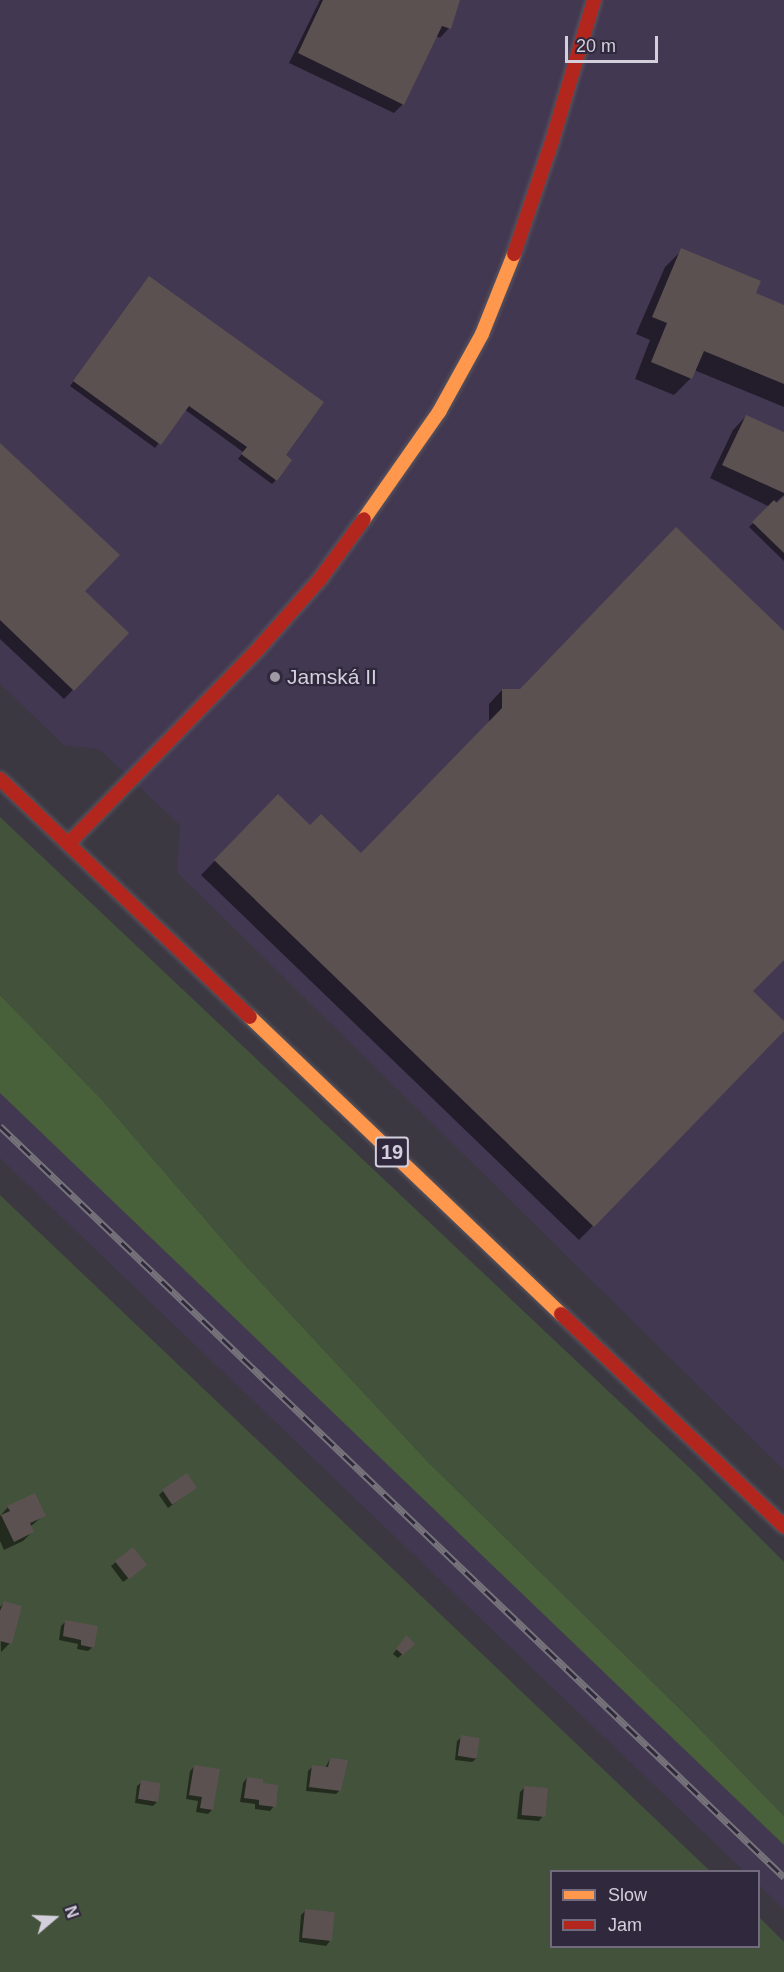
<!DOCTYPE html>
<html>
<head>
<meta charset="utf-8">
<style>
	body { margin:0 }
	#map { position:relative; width:784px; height:1972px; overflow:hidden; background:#3c3842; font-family:Arial,sans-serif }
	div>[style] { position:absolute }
	.built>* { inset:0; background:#423851 }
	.green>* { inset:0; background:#43523a }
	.forest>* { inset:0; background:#49613a }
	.shadow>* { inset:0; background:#0007 }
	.building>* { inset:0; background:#5c5151; transform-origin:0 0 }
	.roads { filter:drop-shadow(0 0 2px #59565f) drop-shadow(0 0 2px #59565f) }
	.slow>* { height:14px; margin:-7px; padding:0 7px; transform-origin:7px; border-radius:7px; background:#ff974d }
	.jam>* { height:14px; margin:-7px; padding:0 7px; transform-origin:7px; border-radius:7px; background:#b3261e }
	.rail>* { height:7px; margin-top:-3.5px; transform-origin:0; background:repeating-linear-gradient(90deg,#30293d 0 14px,#76737a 0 28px); box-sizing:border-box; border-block:2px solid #76737a }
	.dots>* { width:16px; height:16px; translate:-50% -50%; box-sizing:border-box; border:3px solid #30293d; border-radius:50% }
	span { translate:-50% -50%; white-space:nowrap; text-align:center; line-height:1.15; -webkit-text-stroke:4.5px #30293d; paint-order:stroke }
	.shield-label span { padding:2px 4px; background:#30293d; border:2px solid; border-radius:4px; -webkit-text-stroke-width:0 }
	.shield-label { font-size:20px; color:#d4cfdc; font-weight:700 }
	.poi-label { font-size:21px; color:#d4cfdc }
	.left { translate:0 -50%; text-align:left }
	.legend { position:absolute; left:550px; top:1870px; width:210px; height:78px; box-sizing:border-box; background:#30293d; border:2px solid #726b7d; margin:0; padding:8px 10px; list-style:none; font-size:18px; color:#d4cfdc }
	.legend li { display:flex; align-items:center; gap:12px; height:30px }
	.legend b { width:30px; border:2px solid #726b7d }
	.north { position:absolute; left:24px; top:1888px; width:60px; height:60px; -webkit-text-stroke:4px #30293d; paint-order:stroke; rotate:71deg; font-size:16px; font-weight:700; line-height:24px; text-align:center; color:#d4cfdc }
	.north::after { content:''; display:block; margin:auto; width:21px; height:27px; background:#d4cfdc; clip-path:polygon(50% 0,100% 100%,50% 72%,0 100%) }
	.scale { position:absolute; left:565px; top:36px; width:93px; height:27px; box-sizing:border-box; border:3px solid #d4cfdc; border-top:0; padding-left:8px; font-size:18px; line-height:21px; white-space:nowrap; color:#d4cfdc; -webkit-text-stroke:4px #30293d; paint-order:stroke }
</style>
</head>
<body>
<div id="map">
	<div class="built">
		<i style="clip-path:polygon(0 0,784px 0,784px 1470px,177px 872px,180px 825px,99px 749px,64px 745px,0 684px)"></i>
		<i style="clip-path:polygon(0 1093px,784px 1845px,784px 1909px,759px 1885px,758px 1872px,744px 1871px,0 1158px)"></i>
	</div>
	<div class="green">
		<i style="clip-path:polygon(0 817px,694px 1472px,784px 1562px,784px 1816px,687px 1716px,428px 1462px,242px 1262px,102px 1100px,0 995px)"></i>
		<i style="clip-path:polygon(0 1195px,710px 1871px,552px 1872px,552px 1946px,758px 1946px,759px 1917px,784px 1942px,784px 1972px,0 1972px)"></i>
	</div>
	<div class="forest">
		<i style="clip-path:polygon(0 995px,102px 1100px,242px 1262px,428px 1462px,687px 1716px,784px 1816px,784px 1845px,0 1093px)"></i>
	</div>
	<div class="shadow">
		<i style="clip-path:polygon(320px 0,459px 0,449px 28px,440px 38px,436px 36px,403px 104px,394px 113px,289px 63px)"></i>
		<i style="clip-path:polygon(682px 250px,754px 294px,784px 307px,784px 407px,694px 370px,691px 378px,674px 395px,635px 379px,650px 340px,636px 334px,665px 267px)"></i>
		<i style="clip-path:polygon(149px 278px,284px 456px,276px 480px,272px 484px,238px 459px,243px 452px,184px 409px,155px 448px,70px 386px)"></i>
		<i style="clip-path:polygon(746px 416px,784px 434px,784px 495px,774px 504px,777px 505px,784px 498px,784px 561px,749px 527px,770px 507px,710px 478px,733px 430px)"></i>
		<i style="clip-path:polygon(0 445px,83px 591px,127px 633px,64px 699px,0 639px)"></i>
		<i style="clip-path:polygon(784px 633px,784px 957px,751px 991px,784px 1023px,784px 1029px,579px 1240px,201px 875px,278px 796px,309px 827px,361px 855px,489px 723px,489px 704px,502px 690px,520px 690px)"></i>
		<i style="clip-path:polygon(163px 1491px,190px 1492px,168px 1508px,159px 1495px)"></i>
		<i style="clip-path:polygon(8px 1507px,44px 1515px,30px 1527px,32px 1532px,23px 1541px,4px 1550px,0 1541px,0 1516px)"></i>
		<i style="clip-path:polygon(116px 1562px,141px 1569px,123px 1582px,111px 1566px)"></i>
		<i style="clip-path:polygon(4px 1603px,10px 1643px,1px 1652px,0 1607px)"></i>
		<i style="clip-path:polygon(66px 1621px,93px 1647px,88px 1651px,77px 1649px,78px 1644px,59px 1640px,61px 1626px)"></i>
		<i style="clip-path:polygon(406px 1637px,413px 1644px,398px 1658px,393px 1654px)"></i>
		<i style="clip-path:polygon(462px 1737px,477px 1758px,472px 1762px,455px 1760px,457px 1741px)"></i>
		<i style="clip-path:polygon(330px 1759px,340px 1790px,336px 1794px,306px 1791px,308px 1771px,313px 1766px,325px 1768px)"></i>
		<i style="clip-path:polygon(194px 1767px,212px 1810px,208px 1814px,196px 1812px,198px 1801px,186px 1799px,190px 1771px)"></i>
		<i style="clip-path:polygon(247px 1778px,261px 1785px,274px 1806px,270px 1811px,255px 1809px,255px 1804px,240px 1802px,243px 1783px)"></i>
		<i style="clip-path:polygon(142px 1782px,157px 1802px,153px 1806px,135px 1803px,137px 1786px)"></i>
		<i style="clip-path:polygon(524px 1788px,543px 1816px,539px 1821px,517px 1819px,520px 1792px)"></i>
		<i style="clip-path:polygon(305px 1911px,330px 1941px,326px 1946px,299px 1942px,301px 1915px)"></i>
	</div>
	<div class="building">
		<i style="clip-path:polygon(323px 0,460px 0,451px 29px,442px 26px,404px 105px,298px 53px)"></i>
		<i style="clip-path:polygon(681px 248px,761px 281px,756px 293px,784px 305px,784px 384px,704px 351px,692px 379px,651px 362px,667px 323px,652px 317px)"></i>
		<i style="clip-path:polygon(149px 276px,324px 402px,286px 455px,292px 460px,277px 481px,241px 454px,247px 447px,189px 406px,161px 445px,73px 381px)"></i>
		<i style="clip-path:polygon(746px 415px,784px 432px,784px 493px,722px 465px)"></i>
		<i style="clip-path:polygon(0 443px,120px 555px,85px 591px,129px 633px,74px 691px,0 620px)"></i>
		<i style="clip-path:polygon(784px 496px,784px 553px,752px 522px,774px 500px,777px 503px)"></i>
		<i style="clip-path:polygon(676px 527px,784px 631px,784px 960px,753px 991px,784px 1021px,784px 1031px,594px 1227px,214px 860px,278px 794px,310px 825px,321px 814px,361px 853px,502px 708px,502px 689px,520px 689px)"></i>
		<i style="left:187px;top:1473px;width:18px;height:30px;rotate:56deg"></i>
		<i style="clip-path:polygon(35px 1493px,46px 1516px,30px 1523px,34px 1532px,14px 1542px,1px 1515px,10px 1511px,7px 1506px)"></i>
		<i style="left:133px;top:1547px;width:23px;height:23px;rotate:52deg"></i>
		<i style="clip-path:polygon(4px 1601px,22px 1606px,12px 1644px,0 1641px,0 1611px)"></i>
		<i style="clip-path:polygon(65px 1620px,98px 1626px,94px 1648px,81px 1645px,81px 1640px,63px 1636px)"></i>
		<i style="clip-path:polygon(406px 1635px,415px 1644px,403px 1655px,396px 1649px)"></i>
		<i style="left:461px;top:1735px;width:19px;height:21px;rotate:9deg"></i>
		<i style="clip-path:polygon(330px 1758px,348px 1760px,341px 1791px,309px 1787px,312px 1765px,328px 1767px)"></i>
		<i style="clip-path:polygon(194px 1765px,220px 1769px,213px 1810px,200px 1808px,202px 1797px,189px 1795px)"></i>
		<i style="clip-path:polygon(247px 1777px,263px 1779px,263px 1783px,278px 1785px,276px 1807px,259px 1805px,259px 1800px,244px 1798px)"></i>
		<i style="left:141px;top:1780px;width:20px;height:19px;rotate:9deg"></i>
		<i style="left:524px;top:1786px;width:24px;height:29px;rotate:5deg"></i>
		<i style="left:305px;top:1909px;width:30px;height:29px;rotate:6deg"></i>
	</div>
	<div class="roads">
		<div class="slow">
			<i style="left:364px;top:519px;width:131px;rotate:-55deg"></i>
			<i style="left:439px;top:412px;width:89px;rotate:-61.1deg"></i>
			<i style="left:482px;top:334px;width:86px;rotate:-68.2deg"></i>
			<i style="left:250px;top:1017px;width:430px;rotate:43.7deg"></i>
		</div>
		<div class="jam">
			<i style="left:514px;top:254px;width:119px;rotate:-71.4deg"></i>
			<i style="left:552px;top:141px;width:147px;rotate:-73.4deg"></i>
			<i style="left:0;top:779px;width:345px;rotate:43.6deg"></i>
			<i style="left:68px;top:844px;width:274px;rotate:-45.7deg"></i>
			<i style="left:259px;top:648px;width:92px;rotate:-48.5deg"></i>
			<i style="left:320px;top:579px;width:74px;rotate:-53.7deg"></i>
			<i style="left:561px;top:1314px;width:308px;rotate:43.6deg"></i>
		</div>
	</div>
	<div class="rail">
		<i style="left:0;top:1126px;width:1086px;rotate:43.77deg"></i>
	</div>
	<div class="dots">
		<i style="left:275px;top:677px;background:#9f9aa6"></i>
	</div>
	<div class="shield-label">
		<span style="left:392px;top:1152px">19</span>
	</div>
	<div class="poi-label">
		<span class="left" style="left:287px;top:677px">Jamská II</span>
	</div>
	<ul class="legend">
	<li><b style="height:8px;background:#ff974d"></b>Slow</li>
	<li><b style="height:8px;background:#b3261e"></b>Jam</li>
	</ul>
	<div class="north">N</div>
	<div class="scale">20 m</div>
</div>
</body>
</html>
